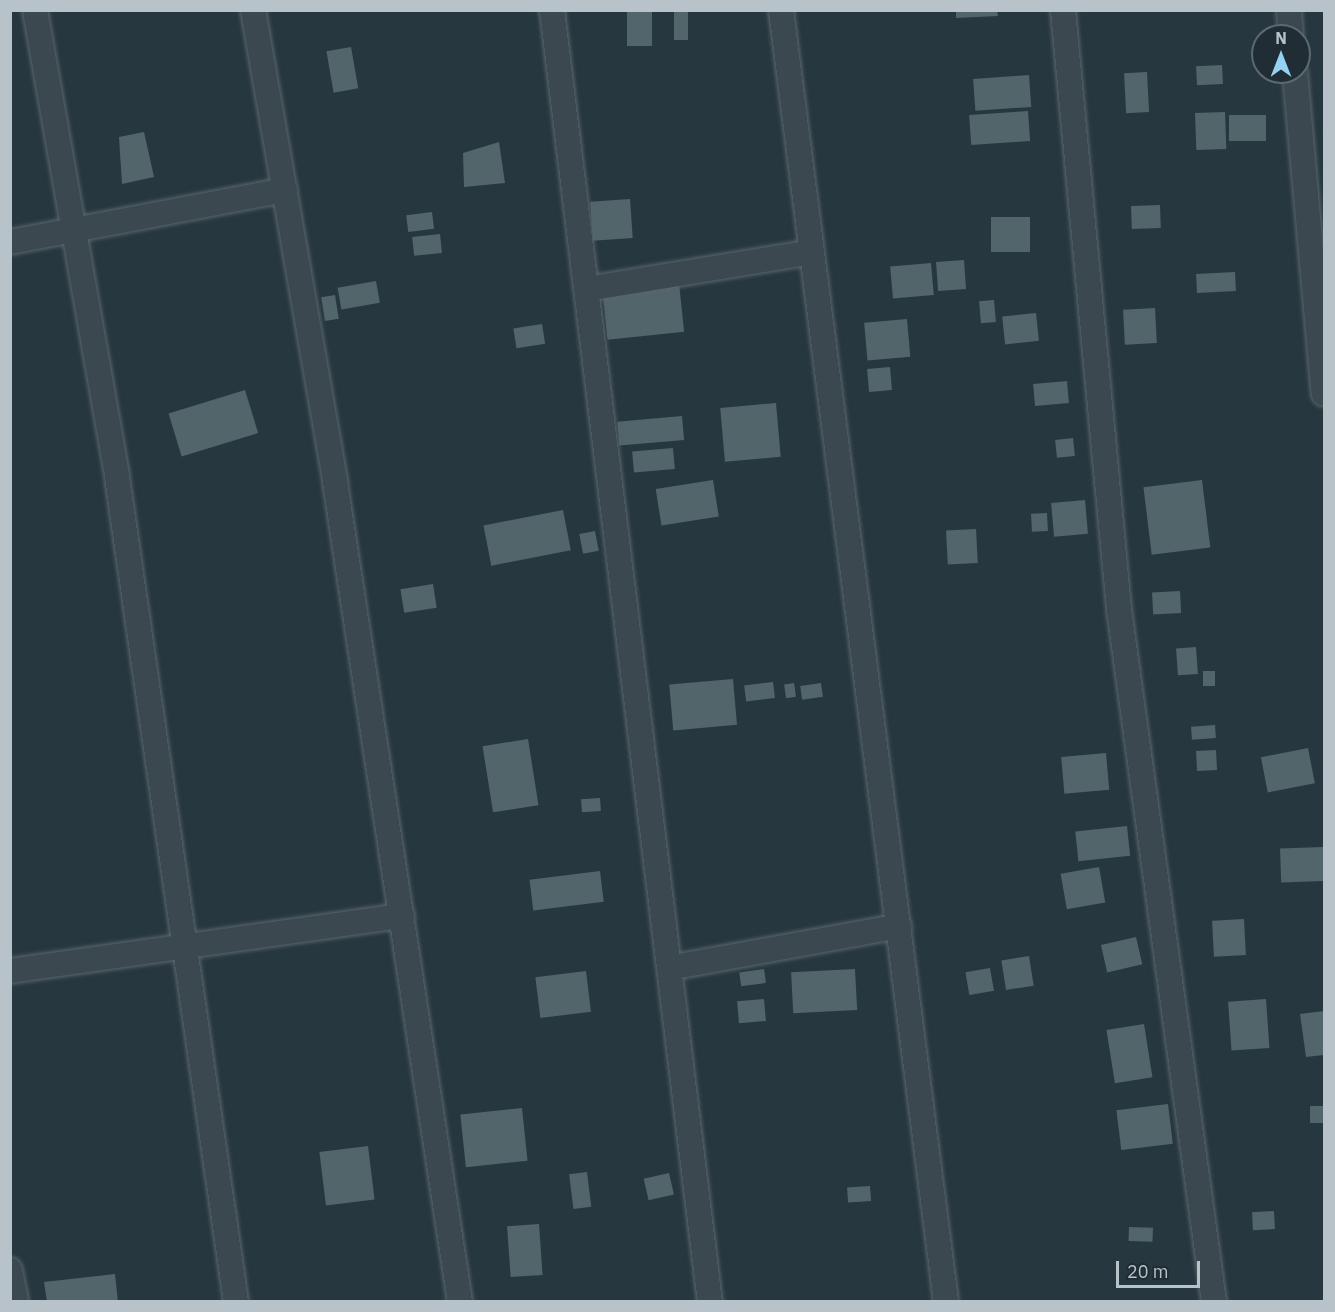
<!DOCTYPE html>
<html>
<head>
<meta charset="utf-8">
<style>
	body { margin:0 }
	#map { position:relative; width:1335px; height:1312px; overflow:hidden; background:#27373f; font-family:"IBM Plex Sans",sans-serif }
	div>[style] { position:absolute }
	.building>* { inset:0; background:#52656b; transform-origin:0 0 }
	.roads { filter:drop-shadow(0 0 2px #59666c) drop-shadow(0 0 2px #59666c) }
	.minor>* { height:24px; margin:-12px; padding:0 12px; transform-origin:12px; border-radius:12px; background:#3b484f }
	span { translate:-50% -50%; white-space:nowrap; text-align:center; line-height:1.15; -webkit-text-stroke:4.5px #202d34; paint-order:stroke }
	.frame { position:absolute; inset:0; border:12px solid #b7c3c9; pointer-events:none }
	.north { position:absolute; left:1251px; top:24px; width:60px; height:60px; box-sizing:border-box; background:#202d34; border:2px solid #5c6970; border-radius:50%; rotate:0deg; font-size:16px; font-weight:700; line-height:24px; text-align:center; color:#b7c3c9 }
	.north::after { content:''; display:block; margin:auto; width:21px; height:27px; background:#94d1f2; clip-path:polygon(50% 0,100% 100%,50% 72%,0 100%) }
	.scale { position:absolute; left:1116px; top:1261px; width:84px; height:27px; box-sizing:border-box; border:3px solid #b7c3c9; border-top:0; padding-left:8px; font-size:18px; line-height:21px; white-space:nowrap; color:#b7c3c9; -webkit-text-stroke:4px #202d34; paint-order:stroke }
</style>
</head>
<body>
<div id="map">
	<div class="building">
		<i style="left:627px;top:10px;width:25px;height:36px"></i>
		<i style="left:674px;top:10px;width:14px;height:30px"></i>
		<i style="clip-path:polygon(956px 10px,997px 10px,998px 16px,956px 18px)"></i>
		<i style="left:351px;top:47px;width:42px;height:25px;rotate:80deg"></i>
		<i style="left:1222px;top:65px;width:19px;height:26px;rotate:87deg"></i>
		<i style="left:1147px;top:72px;width:40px;height:23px;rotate:87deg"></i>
		<i style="left:1029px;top:75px;width:32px;height:56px;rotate:86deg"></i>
		<i style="left:1028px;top:111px;width:30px;height:59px;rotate:86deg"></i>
		<i style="left:1225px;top:112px;width:37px;height:30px;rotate:88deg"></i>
		<i style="left:1266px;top:115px;width:26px;height:37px;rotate:90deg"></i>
		<i style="clip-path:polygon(144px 132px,154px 177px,122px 184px,119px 137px)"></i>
		<i style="clip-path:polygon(499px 142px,505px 183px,464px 187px,463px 153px)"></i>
		<i style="left:630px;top:199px;width:39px;height:40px;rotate:86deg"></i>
		<i style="left:1160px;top:205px;width:23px;height:29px;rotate:88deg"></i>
		<i style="left:432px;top:212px;width:17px;height:26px;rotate:83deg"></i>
		<i style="left:991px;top:217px;width:39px;height:35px"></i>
		<i style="left:440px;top:234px;width:19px;height:28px;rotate:84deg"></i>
		<i style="left:964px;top:260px;width:29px;height:28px;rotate:86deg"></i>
		<i style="left:931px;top:263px;width:32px;height:41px;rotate:85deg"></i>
		<i style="left:1235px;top:272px;width:19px;height:39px;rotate:87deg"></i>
		<i style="left:376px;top:281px;width:22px;height:39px;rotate:80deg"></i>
		<i style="left:679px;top:283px;width:49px;height:77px;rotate:84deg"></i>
		<i style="left:335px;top:295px;width:24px;height:14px;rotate:81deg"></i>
		<i style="left:994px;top:300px;width:22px;height:15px;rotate:85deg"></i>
		<i style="left:1155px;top:308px;width:35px;height:32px;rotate:87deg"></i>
		<i style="left:1036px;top:313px;width:28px;height:34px;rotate:84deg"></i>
		<i style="left:907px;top:319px;width:38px;height:43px;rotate:85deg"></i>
		<i style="left:542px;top:324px;width:20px;height:29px;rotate:81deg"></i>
		<i style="left:890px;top:367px;width:23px;height:23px;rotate:85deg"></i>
		<i style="left:1067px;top:381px;width:22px;height:34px;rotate:85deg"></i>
		<i style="left:245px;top:390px;width:45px;height:80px;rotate:73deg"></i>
		<i style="left:776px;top:403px;width:54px;height:56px;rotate:85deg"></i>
		<i style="left:682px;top:416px;width:24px;height:65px;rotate:85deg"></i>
		<i style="left:1073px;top:438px;width:18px;height:18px;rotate:84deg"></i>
		<i style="left:673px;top:448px;width:21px;height:41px;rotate:85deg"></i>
		<i style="left:713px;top:480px;width:37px;height:58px;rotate:81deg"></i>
		<i style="left:1202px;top:480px;width:68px;height:59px;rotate:83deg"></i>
		<i style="left:1085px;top:500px;width:34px;height:34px;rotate:85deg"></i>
		<i style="left:563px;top:510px;width:41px;height:81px;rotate:79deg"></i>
		<i style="left:1047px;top:513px;width:18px;height:16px;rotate:87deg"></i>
		<i style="left:976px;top:529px;width:34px;height:30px;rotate:87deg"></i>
		<i style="left:595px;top:531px;width:20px;height:16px;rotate:79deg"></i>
		<i style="left:433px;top:584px;width:24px;height:33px;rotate:81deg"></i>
		<i style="left:1180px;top:591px;width:22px;height:28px;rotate:87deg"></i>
		<i style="left:1196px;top:647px;width:27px;height:20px;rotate:86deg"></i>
		<i style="left:1203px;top:671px;width:12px;height:15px"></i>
		<i style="left:733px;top:679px;width:46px;height:64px;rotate:85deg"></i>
		<i style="left:773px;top:682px;width:16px;height:29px;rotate:83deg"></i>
		<i style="left:794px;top:683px;width:14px;height:10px;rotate:82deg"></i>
		<i style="left:821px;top:683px;width:14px;height:21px;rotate:82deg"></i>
		<i style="left:1215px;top:725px;width:13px;height:24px;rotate:86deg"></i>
		<i style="left:528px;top:739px;width:67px;height:46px;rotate:81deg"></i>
		<i style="left:1308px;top:748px;width:36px;height:48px;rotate:79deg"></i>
		<i style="left:1216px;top:750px;width:20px;height:20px;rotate:87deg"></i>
		<i style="left:1106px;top:753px;width:37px;height:45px;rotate:85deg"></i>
		<i style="left:600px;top:798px;width:13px;height:19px;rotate:86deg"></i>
		<i style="left:1127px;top:826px;width:30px;height:52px;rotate:84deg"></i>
		<i style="left:1323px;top:847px;width:34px;height:43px;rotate:88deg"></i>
		<i style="left:1099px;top:867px;width:36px;height:39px;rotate:80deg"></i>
		<i style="left:600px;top:871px;width:31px;height:71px;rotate:83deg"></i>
		<i style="left:1244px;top:919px;width:36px;height:32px;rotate:87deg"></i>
		<i style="left:1136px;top:937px;width:28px;height:36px;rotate:77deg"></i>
		<i style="left:1029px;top:956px;width:30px;height:28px;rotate:81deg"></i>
		<i style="left:990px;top:968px;width:23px;height:25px;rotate:80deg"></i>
		<i style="left:764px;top:969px;width:14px;height:25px;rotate:82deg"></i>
		<i style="left:855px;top:969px;width:41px;height:64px;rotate:87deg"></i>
		<i style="left:586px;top:971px;width:41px;height:51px;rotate:83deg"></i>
		<i style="left:764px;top:999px;width:22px;height:27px;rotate:85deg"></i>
		<i style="left:1266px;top:999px;width:49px;height:38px;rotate:86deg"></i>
		<i style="clip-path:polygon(1324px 1011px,1324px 1055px,1306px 1057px,1300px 1014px)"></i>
		<i style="left:1144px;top:1024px;width:54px;height:38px;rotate:81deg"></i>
		<i style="left:1168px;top:1104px;width:40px;height:52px;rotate:83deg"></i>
		<i style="left:1324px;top:1106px;width:17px;height:14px;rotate:90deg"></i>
		<i style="left:522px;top:1108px;width:53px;height:62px;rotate:84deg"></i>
		<i style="left:368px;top:1146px;width:54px;height:49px;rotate:83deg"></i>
		<i style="left:587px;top:1172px;width:35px;height:18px;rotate:83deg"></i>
		<i style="left:669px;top:1173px;width:22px;height:26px;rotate:77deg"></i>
		<i style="left:870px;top:1186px;width:15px;height:23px;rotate:86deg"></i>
		<i style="left:1274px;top:1211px;width:18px;height:22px;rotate:87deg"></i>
		<i style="left:539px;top:1224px;width:51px;height:32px;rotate:86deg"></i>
		<i style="left:1129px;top:1227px;width:24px;height:14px;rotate:2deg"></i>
		<i style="clip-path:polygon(115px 1274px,118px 1302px,47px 1302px,44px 1282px)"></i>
	</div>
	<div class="roads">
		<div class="minor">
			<i style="left:35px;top:10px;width:474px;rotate:80deg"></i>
			<i style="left:117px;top:477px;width:834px;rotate:81.79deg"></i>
			<i style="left:253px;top:10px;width:479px;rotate:80.1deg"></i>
			<i style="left:335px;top:482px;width:829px;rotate:81.33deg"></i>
			<i style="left:552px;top:10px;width:1302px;rotate:83.03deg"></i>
			<i style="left:781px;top:10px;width:1302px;rotate:82.72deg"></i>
			<i style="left:1063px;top:10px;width:602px;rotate:84.66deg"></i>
			<i style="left:1119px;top:609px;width:699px;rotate:82.19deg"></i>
			<i style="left:1289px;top:10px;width:26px;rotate:86deg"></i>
			<i style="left:1295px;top:72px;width:323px;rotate:84.9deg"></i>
			<i style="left:10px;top:242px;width:280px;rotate:-10.7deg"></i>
			<i style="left:587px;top:289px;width:228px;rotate:-9.3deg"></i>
			<i style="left:669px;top:968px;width:234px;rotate:-10.3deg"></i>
			<i style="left:10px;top:971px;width:396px;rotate:-8deg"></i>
			<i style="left:10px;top:1270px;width:33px;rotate:79deg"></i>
		</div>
	</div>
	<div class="frame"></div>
	<div class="north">N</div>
	<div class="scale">20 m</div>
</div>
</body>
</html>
